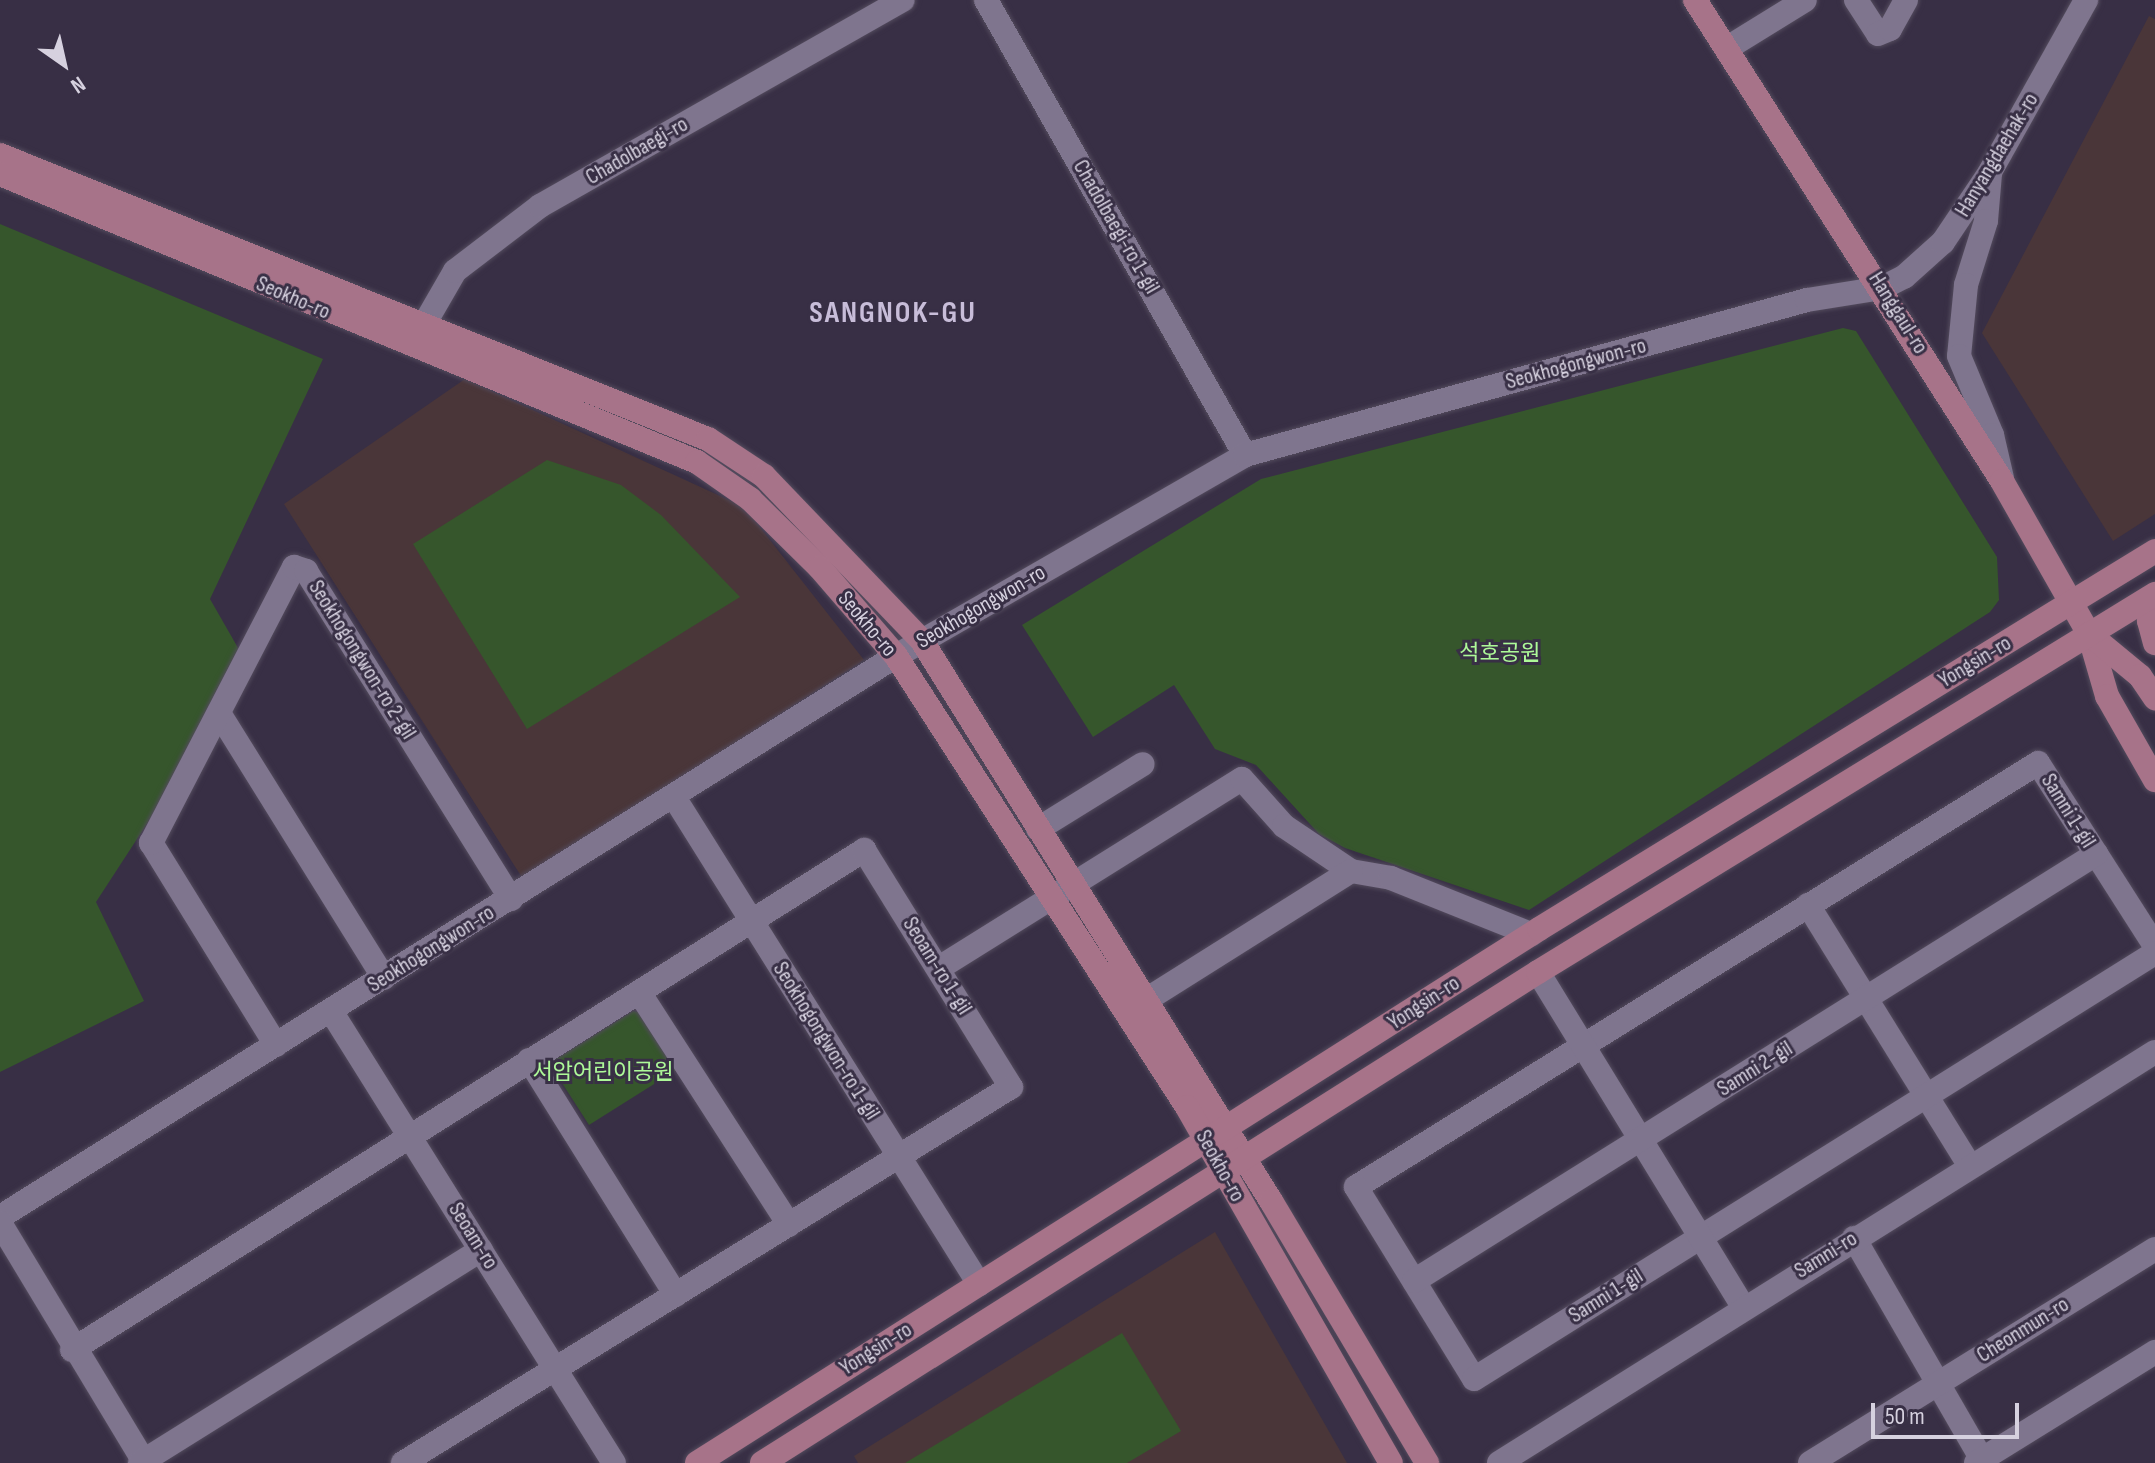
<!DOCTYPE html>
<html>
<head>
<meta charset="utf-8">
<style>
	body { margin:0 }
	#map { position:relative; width:2155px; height:1463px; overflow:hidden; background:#382f45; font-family:"Sofia Sans Condensed","Noto Sans KR",sans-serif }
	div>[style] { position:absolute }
	.education>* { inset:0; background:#4a3639 }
	.green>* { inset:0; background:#36562c }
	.roads { filter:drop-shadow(0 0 2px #534b5d) drop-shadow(0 0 2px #534b5d) }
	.minor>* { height:24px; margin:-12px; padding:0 12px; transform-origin:12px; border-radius:12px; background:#7f758e }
	.major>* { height:24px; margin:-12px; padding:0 12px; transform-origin:12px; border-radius:12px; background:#a77389 }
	span { translate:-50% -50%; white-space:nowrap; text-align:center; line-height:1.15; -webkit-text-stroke:6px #382f45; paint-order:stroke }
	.street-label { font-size:22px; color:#d6d1df }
	.park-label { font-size:22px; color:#adf998 }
	.district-label { font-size:30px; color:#c8bdd9; font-weight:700; letter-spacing:2px }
	.north { position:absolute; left:24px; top:24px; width:80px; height:80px; -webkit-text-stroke:6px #382f45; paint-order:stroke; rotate:146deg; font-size:22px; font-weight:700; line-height:32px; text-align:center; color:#d6d1df }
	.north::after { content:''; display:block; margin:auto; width:28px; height:36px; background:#d6d1df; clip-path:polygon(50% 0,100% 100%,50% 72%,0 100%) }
	.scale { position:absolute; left:1871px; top:1403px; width:148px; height:36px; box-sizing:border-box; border:4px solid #d6d1df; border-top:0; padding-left:10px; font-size:24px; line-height:28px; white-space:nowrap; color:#d6d1df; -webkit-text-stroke:6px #382f45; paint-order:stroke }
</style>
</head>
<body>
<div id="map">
	<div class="education">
		<i style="clip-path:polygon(2149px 16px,2155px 19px,2155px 514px,2113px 541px,1982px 333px)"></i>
		<i style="clip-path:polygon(465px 379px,744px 507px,864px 660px,523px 879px,284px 504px)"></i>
		<i style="clip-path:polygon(1215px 1232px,1347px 1463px,858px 1463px,854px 1456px)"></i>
	</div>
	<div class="green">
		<i style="clip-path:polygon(0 224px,323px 359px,210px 599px,249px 667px,96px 902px,144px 1001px,0 1072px)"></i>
		<i style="clip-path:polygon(1843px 328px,1856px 331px,1997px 557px,1999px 600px,1990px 612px,1529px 910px,1345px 848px,1319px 834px,1256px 765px,1215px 749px,1174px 685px,1093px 737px,1022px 625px,1261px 479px)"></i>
		<i style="clip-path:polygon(547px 460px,621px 485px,661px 515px,740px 597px,527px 729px,413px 544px)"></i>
		<i style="clip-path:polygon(633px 1011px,643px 1013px,678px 1069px,589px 1125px,553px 1069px,556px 1059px)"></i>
		<i style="clip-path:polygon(1122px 1333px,1181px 1431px,1127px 1463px,905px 1463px)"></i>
	</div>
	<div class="roads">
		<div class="minor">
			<i style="left:986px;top:0;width:524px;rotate:60.35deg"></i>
			<i style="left:1856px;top:0;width:40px;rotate:57.1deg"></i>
			<i style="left:1878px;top:34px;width:13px;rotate:-23deg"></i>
			<i style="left:1890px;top:29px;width:33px;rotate:-61deg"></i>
			<i style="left:1729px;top:47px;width:89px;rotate:-31.7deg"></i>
			<i style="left:1990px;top:174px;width:47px;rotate:94.9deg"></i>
			<i style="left:1986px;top:221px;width:67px;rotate:107.4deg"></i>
			<i style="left:1966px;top:285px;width:71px;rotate:95.6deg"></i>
			<i style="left:1959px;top:356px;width:86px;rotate:67.3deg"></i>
			<i style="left:1992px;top:435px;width:44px;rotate:76.9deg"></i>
			<i style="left:414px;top:342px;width:82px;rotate:-60deg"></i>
			<i style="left:455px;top:271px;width:107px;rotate:-37.4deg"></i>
			<i style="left:540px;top:206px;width:417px;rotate:-29.6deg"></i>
			<i style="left:219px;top:713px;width:312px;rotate:58.1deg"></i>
			<i style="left:674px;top:797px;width:575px;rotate:57.94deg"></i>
			<i style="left:1038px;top:829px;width:123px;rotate:-31.8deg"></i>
			<i style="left:1808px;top:905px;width:307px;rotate:58.2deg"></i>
			<i style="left:2155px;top:946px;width:217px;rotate:-122.6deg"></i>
			<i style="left:2038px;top:763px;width:803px;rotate:148.13deg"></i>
			<i style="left:1356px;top:1187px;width:225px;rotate:58.4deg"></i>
			<i style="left:1474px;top:1379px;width:803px;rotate:-32.03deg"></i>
			<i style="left:939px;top:968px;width:357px;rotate:-32deg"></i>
			<i style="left:1242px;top:779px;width:63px;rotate:48.2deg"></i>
			<i style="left:1284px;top:826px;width:81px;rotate:33.9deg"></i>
			<i style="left:1351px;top:871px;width:41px;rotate:9.9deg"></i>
			<i style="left:1391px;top:878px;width:151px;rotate:21.8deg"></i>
			<i style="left:1538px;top:972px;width:392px;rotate:58.5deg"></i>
			<i style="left:639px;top:992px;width:277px;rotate:57.2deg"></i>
			<i style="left:1146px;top:1000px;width:242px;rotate:-32.2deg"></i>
			<i style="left:331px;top:1011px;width:533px;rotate:57.95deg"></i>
			<i style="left:276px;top:1045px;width:238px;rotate:-121.7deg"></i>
			<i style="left:151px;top:843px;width:311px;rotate:-62.6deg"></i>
			<i style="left:294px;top:567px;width:13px;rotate:18deg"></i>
			<i style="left:306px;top:571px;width:387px;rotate:58deg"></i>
			<i style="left:529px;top:1060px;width:277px;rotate:58deg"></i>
			<i style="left:0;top:1217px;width:1057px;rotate:-32.05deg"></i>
			<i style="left:896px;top:656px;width:403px;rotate:-29.9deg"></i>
			<i style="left:1245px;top:455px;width:583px;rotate:-15.42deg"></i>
			<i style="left:1807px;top:300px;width:76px;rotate:-9.1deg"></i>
			<i style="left:1882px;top:288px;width:25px;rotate:-27deg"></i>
			<i style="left:1904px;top:277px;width:52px;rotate:-41.9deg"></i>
			<i style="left:1943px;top:242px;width:84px;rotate:-56.1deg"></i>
			<i style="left:1990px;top:172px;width:197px;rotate:-60.8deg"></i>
			<i style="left:0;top:1223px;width:280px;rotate:58.9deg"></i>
			<i style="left:1854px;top:1238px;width:260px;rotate:60deg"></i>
			<i style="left:1414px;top:1281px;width:805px;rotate:-32.05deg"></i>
			<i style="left:72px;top:1350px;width:937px;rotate:-32.26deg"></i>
			<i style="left:864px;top:850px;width:279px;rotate:58.2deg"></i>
			<i style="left:1011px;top:1087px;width:715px;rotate:148.27deg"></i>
			<i style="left:140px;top:1463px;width:402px;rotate:-32deg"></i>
			<i style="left:1499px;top:1463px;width:774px;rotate:-32.07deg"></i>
			<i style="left:1810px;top:1463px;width:406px;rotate:-31.8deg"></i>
			<i style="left:1976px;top:1463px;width:211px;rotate:-31.8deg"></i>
		</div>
		<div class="major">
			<i style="left:1695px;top:0;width:571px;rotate:57.45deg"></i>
			<i style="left:2002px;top:481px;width:176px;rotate:60.4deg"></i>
			<i style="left:2089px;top:634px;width:65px;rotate:73.8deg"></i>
			<i style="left:2107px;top:696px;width:97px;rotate:60.3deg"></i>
			<i style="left:0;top:155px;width:763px;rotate:21.86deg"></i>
			<i style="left:708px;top:439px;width:67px;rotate:33.5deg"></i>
			<i style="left:764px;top:476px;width:228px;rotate:46.2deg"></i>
			<i style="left:922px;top:641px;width:660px;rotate:58.07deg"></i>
			<i style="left:1271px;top:1201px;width:305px;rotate:59.2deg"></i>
			<i style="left:0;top:174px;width:754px;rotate:22.45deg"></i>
			<i style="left:697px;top:462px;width:65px;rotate:34.9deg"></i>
			<i style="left:750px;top:499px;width:98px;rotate:44.6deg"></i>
			<i style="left:820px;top:568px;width:116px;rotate:49.2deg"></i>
			<i style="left:896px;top:656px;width:537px;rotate:57.17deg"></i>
			<i style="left:1187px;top:1107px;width:410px;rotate:60.2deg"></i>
			<i style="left:2155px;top:605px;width:17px;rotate:111deg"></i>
			<i style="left:2149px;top:621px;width:23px;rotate:75deg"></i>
			<i style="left:2089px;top:634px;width:66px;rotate:39.5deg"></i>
			<i style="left:2140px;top:676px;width:27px;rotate:56deg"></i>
			<i style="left:697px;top:1463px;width:997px;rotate:-32.38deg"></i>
			<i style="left:1539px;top:929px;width:723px;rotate:-31.53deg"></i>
			<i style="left:762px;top:1463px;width:918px;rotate:-32.32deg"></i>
			<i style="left:1538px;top:972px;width:724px;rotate:-31.49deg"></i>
		</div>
	</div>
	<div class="street-label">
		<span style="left:637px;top:151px;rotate:-30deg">Chadolbaegi-ro</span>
		<span style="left:1997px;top:155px;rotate:-59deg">Hanyangdaehak-ro</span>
		<span style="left:1116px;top:227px;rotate:60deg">Chadolbaegi-ro 1-gil</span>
		<span style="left:293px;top:298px;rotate:23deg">Seokho-ro</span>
		<span style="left:1898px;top:313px;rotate:58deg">Hanggaul-ro</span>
		<span style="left:1576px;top:364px;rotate:-15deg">Seokhogongwon-ro</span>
		<span style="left:981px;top:607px;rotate:-30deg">Seokhogongwon-ro</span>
		<span style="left:867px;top:624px;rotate:50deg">Seokho-ro</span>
		<span style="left:362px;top:660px;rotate:58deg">Seokhogongwon-ro 2-gil</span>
		<span style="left:1975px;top:662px;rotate:-31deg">Yongsin-ro</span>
		<span style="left:2068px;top:811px;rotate:58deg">Samni 1-gil</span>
		<span style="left:431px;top:949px;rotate:-32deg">Seokhogongwon-ro</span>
		<span style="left:937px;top:966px;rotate:58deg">Seoam-ro 1-gil</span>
		<span style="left:1424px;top:1003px;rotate:-33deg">Yongsin-ro</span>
		<span style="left:826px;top:1041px;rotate:58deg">Seokhogongwon-ro 1-gil</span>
		<span style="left:1755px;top:1069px;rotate:-32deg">Samni 2-gil</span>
		<span style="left:1220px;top:1166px;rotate:61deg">Seokho-ro</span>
		<span style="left:473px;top:1236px;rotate:58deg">Seoam-ro</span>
		<span style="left:1826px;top:1255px;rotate:-32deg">Samni-ro</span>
		<span style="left:1606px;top:1296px;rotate:-32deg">Samni 1-gil</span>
		<span style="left:2023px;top:1330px;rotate:-32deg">Cheonmun-ro</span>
		<span style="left:876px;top:1349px;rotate:-32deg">Yongsin-ro</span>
	</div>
	<div class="park-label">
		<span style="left:1500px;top:654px">석호공원</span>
		<span style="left:603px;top:1073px">서암어린이공원</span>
	</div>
	<div class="district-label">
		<span style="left:893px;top:313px">SANGNOK-GU</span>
	</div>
	<div class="north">N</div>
	<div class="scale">50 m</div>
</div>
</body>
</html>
